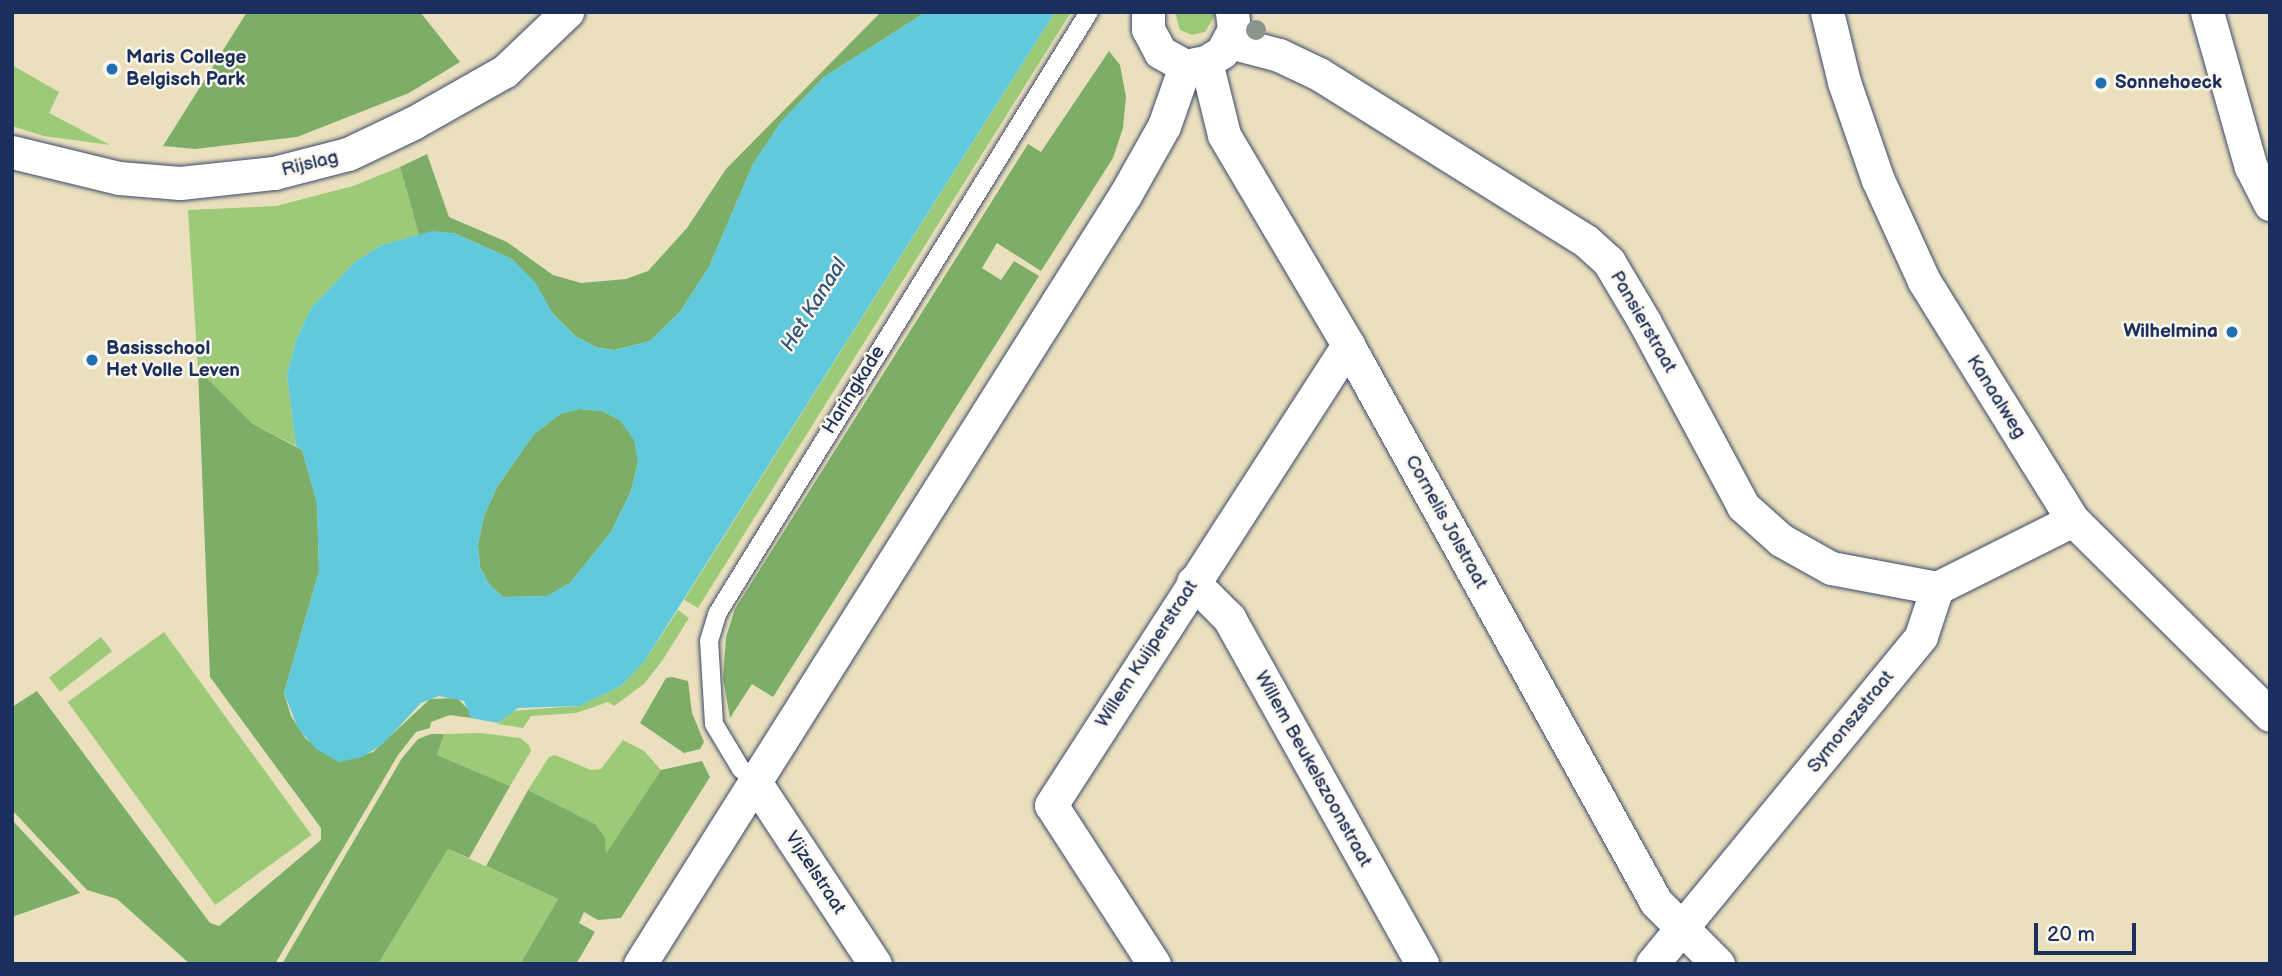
<!DOCTYPE html>
<html>
<head>
<meta charset="utf-8">
<style>
	body { margin:0 }
	#map { position:relative; width:2282px; height:976px; overflow:hidden; background:#ebe0bd; font-family:"Balsamiq Sans",sans-serif }
	div>[style] { position:absolute }
	.green>* { inset:0; background:#9cca78; transform-origin:0 0 }
	.forest>* { inset:0; background:#7dae68 }
	.water>* { inset:0; background:#60c9db }
	.roads { filter:drop-shadow(0 0 2px #3a4a6c) drop-shadow(0 0 2px #3a4a6c) }
	.lane>* { height:18px; margin:-9px; padding:0 9px; transform-origin:9px; border-radius:9px; background:#fff }
	.street>* { height:33px; margin:-16.5px; padding:0 16.5px; transform-origin:16.5px; border-radius:16.5px; background:#fff }
	.trees>* { width:20px; height:20px; margin:-10px; border-radius:50%; background:#8a948c }
	.dots>* { width:19px; height:19px; translate:-50% -50%; box-sizing:border-box; border:4px solid #fbf7ec; border-radius:50% }
	span { translate:-50% -50%; white-space:nowrap; text-align:center; line-height:1.15; -webkit-text-stroke:5px #fbf7ec; paint-order:stroke }
	.poi-label { font-size:19px; color:#1b2f5e; font-weight:700 }
	.left { translate:0 -50%; text-align:left }
	.right { translate:-100% -50%; text-align:right }
	.street-label { font-size:19px; color:#1b2f5e }
	.water-label { font-size:21px; color:#2c567d; font-style:italic }
	.frame { position:absolute; inset:0; border:14px solid #1b2f5e; pointer-events:none }
	.scale { position:absolute; left:2034px; top:923px; width:102px; height:32px; box-sizing:border-box; border:4px solid #1b2f5e; border-top:0; padding-left:9px; font-size:21px; line-height:24px; white-space:nowrap; color:#1b2f5e; -webkit-text-stroke:5px #fbf7ec; paint-order:stroke }
</style>
</head>
<body>
<div id="map">
	<div class="green">
		<i style="clip-path:polygon(1055px 12px,1071px 12px,698px 608px,684px 600px)"></i>
		<i style="clip-path:polygon(1175px 12px,1214px 12px,1215px 15px,1205px 32px,1192px 35px,1180px 30px)"></i>
		<i style="clip-path:polygon(12px 65px,59px 92px,49px 113px,110px 145px,44px 136px,12px 126px)"></i>
		<i style="clip-path:polygon(400px 167px,419px 235px,382px 245px,356px 261px,311px 308px,296px 340px,287px 375px,296px 446px,253px 424px,198px 369px,188px 210px,276px 206px,353px 186px)"></i>
		<i style="clip-path:polygon(678px 610px,689px 618px,662px 661px,644px 684px,614px 706px,608px 702px,576px 713px,531px 716px,523px 728px,498px 724px,511px 711px,578px 706px,621px 686px,644px 662px)"></i>
		<i style="left:164px;top:632px;width:251px;height:119px;rotate:54deg"></i>
		<i style="left:101px;top:637px;width:18px;height:66px;rotate:52deg"></i>
		<i style="clip-path:polygon(481px 733px,520px 738px,529px 745px,531px 751px,510px 786px,437px 755px,444px 734px)"></i>
		<i style="clip-path:polygon(623px 740px,644px 751px,661px 770px,606px 855px,595px 824px,528px 790px,549px 757px,555px 755px,591px 770px,601px 769px)"></i>
		<i style="clip-path:polygon(448px 849px,558px 899px,520px 964px,378px 964px)"></i>
	</div>
	<div class="forest">
		<i style="clip-path:polygon(247px 12px,420px 12px,460px 62px,409px 93px,297px 137px,195px 149px,163px 146px)"></i>
		<i style="clip-path:polygon(881px 12px,926px 12px,824px 77px,781px 122px,753px 164px,709px 267px,680px 312px,650px 341px,615px 350px,598px 348px,575px 336px,553px 314px,512px 259px,454px 233px,419px 235px,400px 167px,427px 154px,449px 217px,507px 242px,553px 275px,581px 283px,626px 279px,648px 271px,687px 228px,726px 169px)"></i>
		<i style="clip-path:polygon(1109px 51px,1120px 65px,1126px 97px,1123px 128px,1113px 158px,1041px 271px,997px 243px,982px 268px,1001px 280px,1014px 261px,1039px 276px,773px 697px,752px 684px,730px 718px,723px 678px,726px 637px,735px 609px,1028px 144px,1041px 152px)"></i>
		<i style="clip-path:polygon(198px 369px,253px 424px,302px 450px,317px 503px,319px 571px,284px 693px,291px 716px,306px 739px,339px 762px,373px 752px,430px 699px,457px 698px,470px 711px,471px 718px,450px 715px,431px 722px,430px 728px,416px 732px,398px 755px,275px 964px,190px 964px,117px 899px,87px 890px,12px 810px,12px 707px,37px 691px,210px 923px,219px 926px,321px 840px,321px 828px,210px 677px)"></i>
		<i style="clip-path:polygon(579px 409px,602px 411px,620px 420px,635px 440px,638px 462px,631px 491px,611px 532px,570px 583px,547px 596px,503px 597px,489px 584px,480px 567px,478px 544px,484px 516px,497px 487px,534px 434px,560px 414px)"></i>
		<i style="clip-path:polygon(672px 677px,688px 681px,692px 713px,704px 742px,700px 749px,684px 753px,640px 723px,666px 678px)"></i>
		<i style="clip-path:polygon(431px 734px,444px 734px,437px 755px,510px 786px,469px 858px,448px 849px,378px 964px,282px 964px,402px 758px,418px 739px)"></i>
		<i style="clip-path:polygon(702px 761px,710px 777px,621px 918px,598px 920px,584px 912px,579px 923px,595px 932px,576px 964px,520px 964px,558px 899px,486px 866px,528px 790px,595px 824px,605px 838px,606px 854px,661px 770px)"></i>
		<i style="clip-path:polygon(13px 821px,80px 893px,12px 917px)"></i>
	</div>
	<div class="water">
		<i style="clip-path:polygon(evenodd,926px 12px,1055px 12px,644px 662px,621px 686px,579px 706px,518px 708px,498px 723px,471px 718px,464px 701px,439px 696px,421px 703px,383px 744px,362px 757px,339px 762px,316px 749px,298px 728px,284px 693px,319px 571px,317px 503px,302px 450px,296px 446px,287px 375px,296px 340px,311px 308px,356px 261px,382px 245px,432px 231px,454px 233px,512px 259px,535px 282px,553px 314px,575px 336px,598px 348px,615px 350px,650px 341px,680px 312px,709px 267px,753px 164px,781px 122px,824px 77px,926px 12px,579px 409px,602px 411px,620px 420px,634px 440px,638px 462px,631px 491px,611px 532px,570px 583px,547px 596px,503px 597px,489px 584px,480px 567px,478px 544px,484px 516px,497px 487px,534px 434px,560px 414px,579px 409px)"></i>
	</div>
	<div class="roads">
		<div class="lane">
			<i style="left:755px;top:782px;width:19px;rotate:-137deg"></i>
			<i style="left:741px;top:769px;width:52px;rotate:-121deg"></i>
			<i style="left:714px;top:724px;width:83px;rotate:-93.4deg"></i>
			<i style="left:709px;top:641px;width:28px;rotate:-73deg"></i>
			<i style="left:717px;top:614px;width:708px;rotate:-58.29deg"></i>
		</div>
		<div class="street">
			<i style="left:1148px;top:12px;width:17px;rotate:90deg"></i>
			<i style="left:1148px;top:29px;width:26px;rotate:62deg"></i>
			<i style="left:1160px;top:52px;width:29px;rotate:29deg"></i>
			<i style="left:1185px;top:66px;width:21px;rotate:-11deg"></i>
			<i style="left:1206px;top:62px;width:19px;rotate:-32deg"></i>
			<i style="left:1222px;top:52px;width:26px;rotate:-62deg"></i>
			<i style="left:1234px;top:29px;width:17px;rotate:-97deg"></i>
			<i style="left:1827px;top:12px;width:72px;rotate:76.3deg"></i>
			<i style="left:1844px;top:82px;width:104px;rotate:70.9deg"></i>
			<i style="left:1878px;top:180px;width:111px;rotate:65.5deg"></i>
			<i style="left:1924px;top:281px;width:282px;rotate:58.1deg"></i>
			<i style="left:2073px;top:520px;width:277px;rotate:44.7deg"></i>
			<i style="left:2207px;top:12px;width:161px;rotate:74.2deg"></i>
			<i style="left:2251px;top:167px;width:42px;rotate:62.8deg"></i>
			<i style="left:1230px;top:42px;width:51px;rotate:14.9deg"></i>
			<i style="left:1279px;top:55px;width:44px;rotate:25.4deg"></i>
			<i style="left:1319px;top:74px;width:315px;rotate:32deg"></i>
			<i style="left:1586px;top:241px;width:31px;rotate:42deg"></i>
			<i style="left:1609px;top:262px;width:69px;rotate:59.3deg"></i>
			<i style="left:1644px;top:321px;width:210px;rotate:61.8deg"></i>
			<i style="left:1743px;top:506px;width:51px;rotate:41.8deg"></i>
			<i style="left:1781px;top:540px;width:57px;rotate:29.2deg"></i>
			<i style="left:1831px;top:568px;width:108px;rotate:10.7deg"></i>
			<i style="left:1206px;top:62px;width:75px;rotate:76.1deg"></i>
			<i style="left:1224px;top:135px;width:244px;rotate:59.4deg"></i>
			<i style="left:1348px;top:345px;width:636px;rotate:61.06deg"></i>
			<i style="left:1656px;top:902px;width:88px;rotate:45deg"></i>
			<i style="left:12px;top:152px;width:110px;rotate:13.7deg"></i>
			<i style="left:119px;top:178px;width:61px;rotate:4.7deg"></i>
			<i style="left:180px;top:183px;width:95px;rotate:-6.1deg"></i>
			<i style="left:274px;top:173px;width:76px;rotate:-14.4deg"></i>
			<i style="left:348px;top:154px;width:72px;rotate:-25.5deg"></i>
			<i style="left:413px;top:123px;width:106px;rotate:-29.5deg"></i>
			<i style="left:505px;top:71px;width:86px;rotate:-43.6deg"></i>
			<i style="left:1193px;top:582px;width:51px;rotate:45deg"></i>
			<i style="left:1229px;top:618px;width:396px;rotate:60.8deg"></i>
			<i style="left:755px;top:782px;width:218px;rotate:56.6deg"></i>
			<i style="left:640px;top:964px;width:909px;rotate:-57.76deg"></i>
			<i style="left:1125px;top:195px;width:79px;rotate:-60.5deg"></i>
			<i style="left:1164px;top:126px;width:64px;rotate:-70.7deg"></i>
			<i style="left:1154px;top:964px;width:189px;rotate:-122.9deg"></i>
			<i style="left:1051px;top:805px;width:548px;rotate:-57.15deg"></i>
			<i style="left:1652px;top:964px;width:424px;rotate:-50.6deg"></i>
			<i style="left:1921px;top:636px;width:51px;rotate:-71.6deg"></i>
			<i style="left:1937px;top:588px;width:152px;rotate:-26.6deg"></i>
		</div>
	</div>
	<div class="trees">
		<i style="left:1256px;top:30px"></i>
	</div>
	<div class="dots">
		<i style="left:112px;top:69px;background:#1f6fb2"></i>
		<i style="left:2101px;top:83px;background:#1f6fb2"></i>
		<i style="left:2232px;top:332px;background:#1f6fb2"></i>
		<i style="left:92px;top:360px;background:#1f6fb2"></i>
	</div>
	<div class="poi-label">
		<span class="left" style="left:126px;top:69px">Maris College<br>Belgisch Park</span>
		<span class="left" style="left:2115px;top:83px">Sonnehoeck</span>
		<span class="right" style="left:2218px;top:332px">Wilhelmina</span>
		<span class="left" style="left:106px;top:360px">Basisschool<br>Het Volle Leven</span>
	</div>
	<div class="street-label">
		<span style="left:310px;top:164px;rotate:-14deg">Rijslag</span>
		<span style="left:1643px;top:322px;rotate:60deg">Pansierstraat</span>
		<span style="left:854px;top:390px;rotate:-58deg">Haringkade</span>
		<span style="left:1996px;top:397px;rotate:58deg">Kanaalweg</span>
		<span style="left:1446px;top:522px;rotate:61deg">Cornelis Jolstraat</span>
		<span style="left:1147px;top:654px;rotate:-57deg">Willem Kuijperstraat</span>
		<span style="left:1851px;top:722px;rotate:-51deg">Symonszstraat</span>
		<span style="left:1313px;top:769px;rotate:61deg">Willem Beukelszoonstraat</span>
		<span style="left:815px;top:873px;rotate:57deg">Vijzelstraat</span>
	</div>
	<div class="water-label">
		<span style="left:814px;top:305px;rotate:-58deg">Het Kanaal</span>
	</div>
	<div class="frame"></div>
	<div class="scale">20 m</div>
</div>
</body>
</html>
